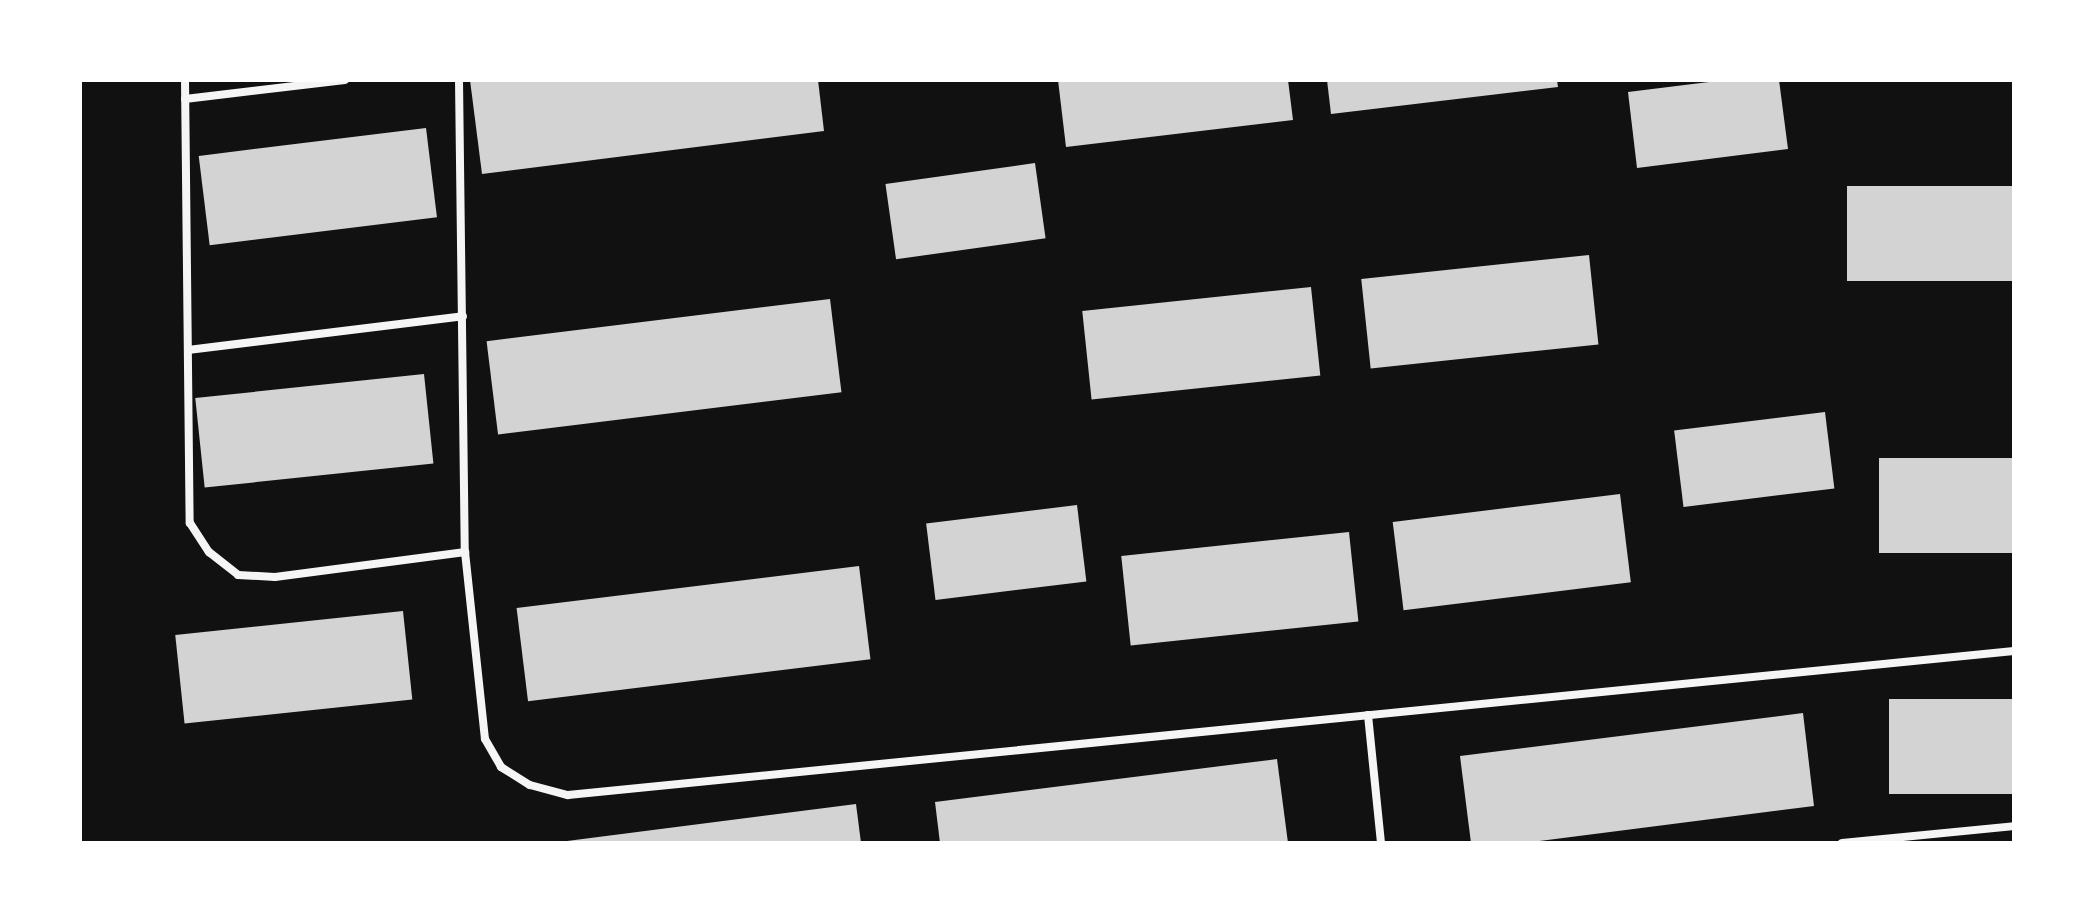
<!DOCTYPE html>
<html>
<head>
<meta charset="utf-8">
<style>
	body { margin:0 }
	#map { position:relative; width:2094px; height:923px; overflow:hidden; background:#111; font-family:"Fira Sans",sans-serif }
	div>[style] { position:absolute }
	.building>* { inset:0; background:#d3d3d3; transform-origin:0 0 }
	.service>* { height:8px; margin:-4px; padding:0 4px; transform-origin:4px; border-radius:4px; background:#f5f5f5 }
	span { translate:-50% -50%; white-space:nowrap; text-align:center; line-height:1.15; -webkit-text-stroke:8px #fff; paint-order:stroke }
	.frame { position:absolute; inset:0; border:82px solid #fff; pointer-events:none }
</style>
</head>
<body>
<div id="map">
	<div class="building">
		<i style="clip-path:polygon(470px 80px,818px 80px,824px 131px,482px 174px)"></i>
		<i style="clip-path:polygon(1058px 80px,1288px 80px,1293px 120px,1066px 147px)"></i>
		<i style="clip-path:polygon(1327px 80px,1557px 80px,1558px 87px,1331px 114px)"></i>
		<i style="clip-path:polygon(1725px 80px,1779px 80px,1788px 149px,1637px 168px,1628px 92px)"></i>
		<i style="left:426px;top:128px;width:90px;height:229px;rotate:83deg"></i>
		<i style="left:1035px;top:163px;width:76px;height:151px;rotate:82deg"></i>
		<i style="left:2014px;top:186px;width:95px;height:167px;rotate:90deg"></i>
		<i style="left:1589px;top:255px;width:90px;height:229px;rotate:84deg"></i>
		<i style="left:1311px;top:287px;width:89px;height:230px;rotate:84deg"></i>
		<i style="left:830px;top:299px;width:94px;height:346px;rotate:83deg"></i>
		<i style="left:424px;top:374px;width:90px;height:230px;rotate:84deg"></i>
		<i style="left:1825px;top:412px;width:77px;height:152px;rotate:83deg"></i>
		<i style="left:2014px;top:458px;width:95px;height:135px;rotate:90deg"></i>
		<i style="left:1620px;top:494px;width:89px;height:229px;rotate:83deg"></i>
		<i style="left:1077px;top:505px;width:77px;height:152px;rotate:83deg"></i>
		<i style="left:1349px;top:532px;width:90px;height:229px;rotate:84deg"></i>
		<i style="left:859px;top:566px;width:94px;height:345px;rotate:83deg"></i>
		<i style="left:403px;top:611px;width:89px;height:229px;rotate:84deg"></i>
		<i style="left:2014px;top:699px;width:95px;height:125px;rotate:90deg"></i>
		<i style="clip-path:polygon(1803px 713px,1814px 806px,1524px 843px,1471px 843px,1460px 756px)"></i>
		<i style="clip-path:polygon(1277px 759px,1288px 843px,940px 843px,935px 802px)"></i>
		<i style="clip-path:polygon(856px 804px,861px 843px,567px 843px,567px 841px)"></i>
	</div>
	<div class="service">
		<i style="left:185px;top:80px;width:443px;rotate:89.4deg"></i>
		<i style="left:190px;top:523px;width:35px;rotate:57deg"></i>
		<i style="left:209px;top:552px;width:37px;rotate:38deg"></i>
		<i style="left:238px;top:575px;width:37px;rotate:3deg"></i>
		<i style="left:275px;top:577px;width:192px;rotate:-7.5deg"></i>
		<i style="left:465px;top:552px;width:188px;rotate:83.9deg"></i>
		<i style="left:485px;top:739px;width:32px;rotate:60deg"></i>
		<i style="left:501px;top:767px;width:34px;rotate:32deg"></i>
		<i style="left:530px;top:785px;width:39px;rotate:15deg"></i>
		<i style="left:568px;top:795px;width:1453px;rotate:-5.69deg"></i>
		<i style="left:459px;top:80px;width:472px;rotate:89.3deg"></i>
		<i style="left:185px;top:99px;width:161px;rotate:-6.8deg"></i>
		<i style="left:188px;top:350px;width:277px;rotate:-7deg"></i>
		<i style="left:1368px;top:715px;width:129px;rotate:84.2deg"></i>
		<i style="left:1842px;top:843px;width:173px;rotate:-5.6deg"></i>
	</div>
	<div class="frame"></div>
</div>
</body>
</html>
